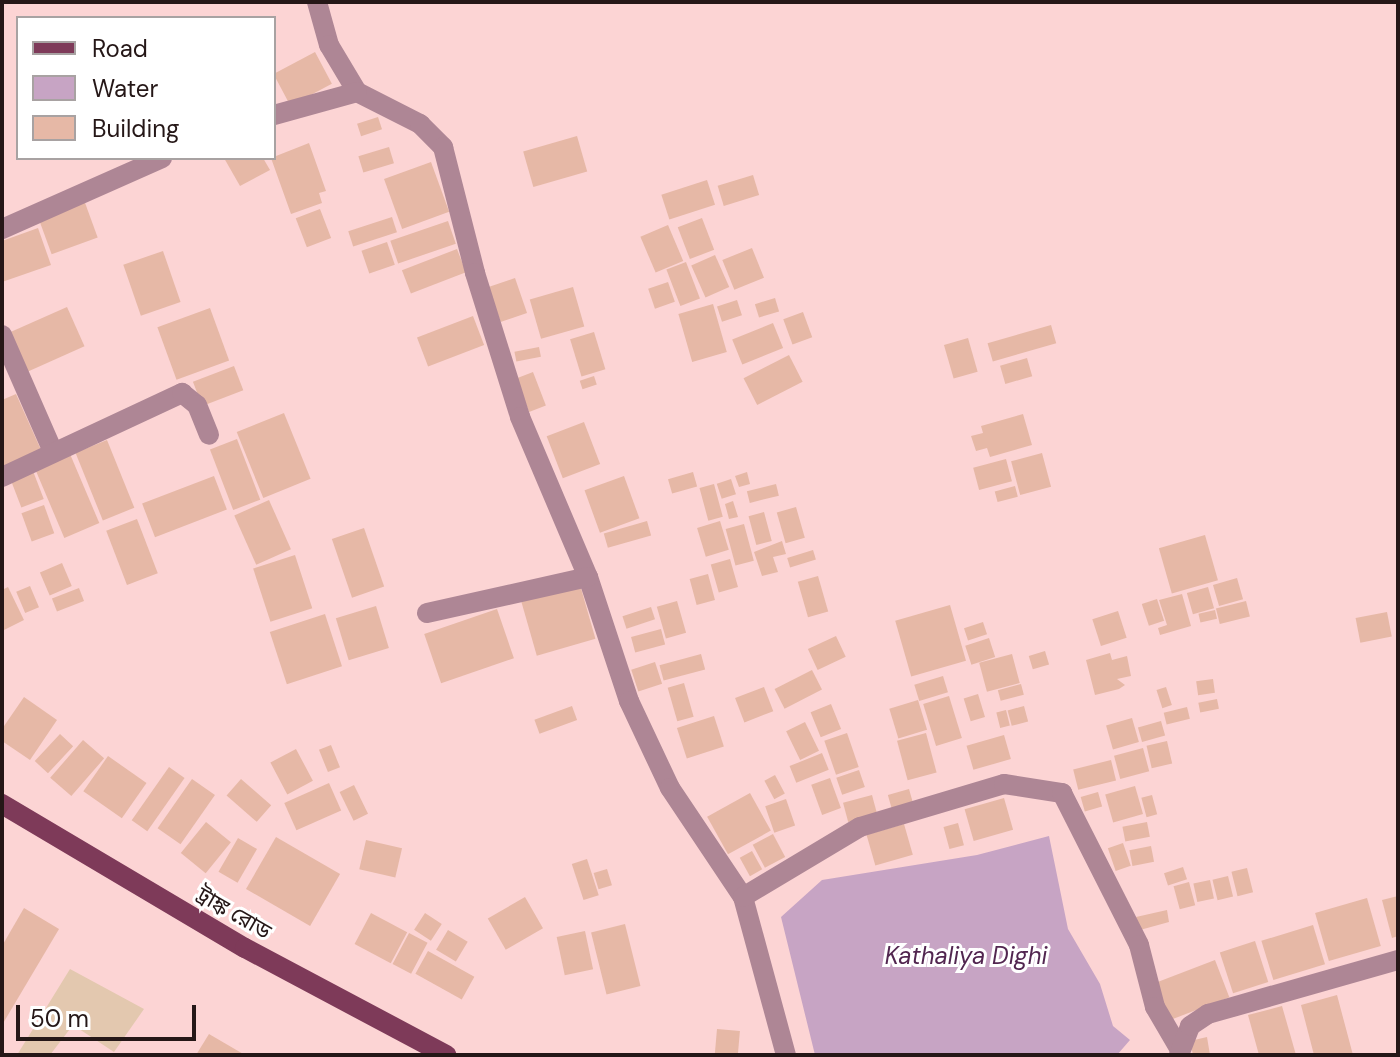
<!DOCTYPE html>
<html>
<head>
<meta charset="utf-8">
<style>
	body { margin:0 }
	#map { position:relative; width:1400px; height:1057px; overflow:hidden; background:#fcd4d4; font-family:"DM Sans","Noto Sans Bengali",sans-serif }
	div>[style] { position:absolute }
	.green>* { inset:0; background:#e3c8af }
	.water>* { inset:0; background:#c7a4c4 }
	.building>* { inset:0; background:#e6b8a6; transform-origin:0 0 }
	.minor>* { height:20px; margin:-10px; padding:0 10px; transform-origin:10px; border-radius:10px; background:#ae8695 }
	.major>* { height:20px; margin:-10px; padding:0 10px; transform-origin:10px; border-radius:10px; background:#7e3a59 }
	span { translate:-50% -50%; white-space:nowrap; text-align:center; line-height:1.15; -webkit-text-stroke:6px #fff; paint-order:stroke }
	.street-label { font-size:22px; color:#251717 }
	.water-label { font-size:24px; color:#522650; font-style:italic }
	.frame { position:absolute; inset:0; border:4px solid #251717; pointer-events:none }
	.legend { position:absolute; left:16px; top:16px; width:260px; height:144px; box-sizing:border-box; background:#fff; border:2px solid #a8a2a2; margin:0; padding:10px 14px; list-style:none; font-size:24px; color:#251717 }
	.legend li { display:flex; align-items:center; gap:16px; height:40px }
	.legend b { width:40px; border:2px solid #a8a2a2 }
	.scale { position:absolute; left:16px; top:1005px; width:180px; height:36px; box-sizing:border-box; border:4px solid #251717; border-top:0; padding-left:10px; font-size:24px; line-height:28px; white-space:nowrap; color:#251717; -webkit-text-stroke:6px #fff; paint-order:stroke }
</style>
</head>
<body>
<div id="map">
	<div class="green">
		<i style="clip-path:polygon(70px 969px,144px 1009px,114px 1052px,73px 1025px,50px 1055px,17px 1055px)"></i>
	</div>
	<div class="water">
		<i style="clip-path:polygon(1049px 836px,1068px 929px,1100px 984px,1113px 1026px,1130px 1040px,1117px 1055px,815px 1055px,781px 917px,822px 880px,977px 855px)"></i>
	</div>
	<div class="building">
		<i style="left:315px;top:52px;width:36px;height:47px;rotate:62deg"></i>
		<i style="left:378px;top:117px;width:13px;height:22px;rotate:72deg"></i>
		<i style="left:577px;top:136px;width:37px;height:56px;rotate:74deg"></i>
		<i style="clip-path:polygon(309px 143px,326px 191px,319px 193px,322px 203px,291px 214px,271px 158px)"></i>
		<i style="left:389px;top:147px;width:17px;height:32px;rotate:73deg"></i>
		<i style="clip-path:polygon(224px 158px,263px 158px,270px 170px,240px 186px)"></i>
		<i style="left:431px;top:162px;width:53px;height:50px;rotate:70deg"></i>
		<i style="left:753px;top:175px;width:21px;height:37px;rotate:73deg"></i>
		<i style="left:707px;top:180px;width:26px;height:48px;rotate:72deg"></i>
		<i style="left:84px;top:200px;width:40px;height:49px;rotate:70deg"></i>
		<i style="left:320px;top:209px;width:31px;height:26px;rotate:69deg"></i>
		<i style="left:392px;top:217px;width:16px;height:46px;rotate:72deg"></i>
		<i style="left:702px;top:218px;width:34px;height:26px;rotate:69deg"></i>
		<i style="left:448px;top:221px;width:24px;height:61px;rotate:71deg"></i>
		<i style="left:668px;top:225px;width:39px;height:30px;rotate:67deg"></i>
		<i style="clip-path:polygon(38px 228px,51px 265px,2px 282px,2px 241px)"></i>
		<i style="left:387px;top:242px;width:24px;height:27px;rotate:71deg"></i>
		<i style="left:752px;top:248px;width:32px;height:32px;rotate:68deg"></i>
		<i style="left:457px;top:249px;width:25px;height:59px;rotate:69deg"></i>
		<i style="left:163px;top:251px;width:54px;height:42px;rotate:71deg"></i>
		<i style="left:715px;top:255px;width:35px;height:26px;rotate:66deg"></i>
		<i style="left:686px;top:262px;width:39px;height:21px;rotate:69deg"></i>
		<i style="left:515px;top:278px;width:37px;height:28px;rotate:71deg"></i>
		<i style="left:668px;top:282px;width:21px;height:21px;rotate:71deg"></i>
		<i style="left:573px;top:287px;width:41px;height:45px;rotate:74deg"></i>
		<i style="left:775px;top:298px;width:14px;height:21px;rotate:73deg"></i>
		<i style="left:737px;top:300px;width:16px;height:21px;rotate:72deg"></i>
		<i style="left:713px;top:304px;width:50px;height:36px;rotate:74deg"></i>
		<i style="left:67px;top:307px;width:43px;height:63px;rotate:66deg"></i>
		<i style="left:210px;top:308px;width:56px;height:56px;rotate:70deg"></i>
		<i style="left:803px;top:312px;width:27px;height:21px;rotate:70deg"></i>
		<i style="left:473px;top:316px;width:31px;height:60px;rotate:69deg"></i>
		<i style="left:773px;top:323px;width:27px;height:44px;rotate:68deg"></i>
		<i style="left:1051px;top:325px;width:19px;height:66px;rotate:74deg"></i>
		<i style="left:594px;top:332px;width:39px;height:25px;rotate:73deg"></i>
		<i style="left:968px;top:338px;width:35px;height:25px;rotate:74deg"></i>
		<i style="left:539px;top:347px;width:10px;height:25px;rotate:79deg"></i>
		<i style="left:789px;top:355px;width:30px;height:51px;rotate:63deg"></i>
		<i style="left:1027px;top:358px;width:19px;height:28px;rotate:74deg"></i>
		<i style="left:234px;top:366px;width:26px;height:44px;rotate:69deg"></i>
		<i style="left:533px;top:372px;width:36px;height:18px;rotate:69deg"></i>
		<i style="left:594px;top:376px;width:9px;height:15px;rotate:72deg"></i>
		<i style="clip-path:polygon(16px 394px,41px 450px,4px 466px,2px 400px)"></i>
		<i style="left:284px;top:413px;width:71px;height:51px;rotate:68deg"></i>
		<i style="clip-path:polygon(1023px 414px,1032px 445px,990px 457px,987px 448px,976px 451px,971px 436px,983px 433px,981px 426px)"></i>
		<i style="left:584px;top:422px;width:45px;height:40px;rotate:69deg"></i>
		<i style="left:237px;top:439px;width:65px;height:29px;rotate:69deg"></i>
		<i style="left:107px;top:440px;width:73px;height:34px;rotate:68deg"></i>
		<i style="left:1042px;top:453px;width:35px;height:32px;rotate:75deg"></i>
		<i style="left:70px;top:454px;width:75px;height:38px;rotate:67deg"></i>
		<i style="left:1006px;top:459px;width:23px;height:34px;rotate:75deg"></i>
		<i style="left:33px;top:471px;width:30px;height:24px;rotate:69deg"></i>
		<i style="left:693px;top:472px;width:15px;height:26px;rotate:74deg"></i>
		<i style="clip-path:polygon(747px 472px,750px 484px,739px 487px,735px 476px)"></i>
		<i style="left:214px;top:476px;width:36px;height:77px;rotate:69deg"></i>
		<i style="left:624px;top:476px;width:45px;height:42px;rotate:70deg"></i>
		<i style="left:731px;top:479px;width:16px;height:15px;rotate:72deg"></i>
		<i style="left:714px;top:484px;width:34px;height:15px;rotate:75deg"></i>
		<i style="left:776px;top:484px;width:12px;height:30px;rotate:76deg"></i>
		<i style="left:1015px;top:486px;width:11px;height:21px;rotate:75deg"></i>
		<i style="left:269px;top:500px;width:54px;height:38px;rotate:66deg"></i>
		<i style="clip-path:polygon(733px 501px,738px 517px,729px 519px,725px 504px)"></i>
		<i style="left:44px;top:505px;width:30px;height:24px;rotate:70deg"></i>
		<i style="left:796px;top:507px;width:32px;height:20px;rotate:74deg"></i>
		<i style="left:764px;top:512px;width:30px;height:16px;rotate:75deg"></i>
		<i style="left:137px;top:519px;width:58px;height:33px;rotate:69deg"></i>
		<i style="left:647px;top:521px;width:15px;height:45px;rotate:74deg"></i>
		<i style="left:720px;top:521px;width:30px;height:24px;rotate:73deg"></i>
		<i style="left:744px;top:524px;width:38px;height:19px;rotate:75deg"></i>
		<i style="left:364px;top:528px;width:62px;height:34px;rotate:71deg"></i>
		<i style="left:1205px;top:535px;width:47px;height:48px;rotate:74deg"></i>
		<i style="clip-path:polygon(782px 541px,786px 554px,773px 557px,778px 572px,762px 576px,754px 552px)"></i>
		<i style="left:813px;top:550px;width:10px;height:27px;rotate:73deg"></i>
		<i style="left:295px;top:555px;width:56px;height:44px;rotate:72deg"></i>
		<i style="left:730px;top:559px;width:29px;height:20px;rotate:74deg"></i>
		<i style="left:62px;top:563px;width:25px;height:24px;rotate:67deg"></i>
		<i style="left:708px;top:574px;width:27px;height:19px;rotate:75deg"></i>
		<i style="left:818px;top:576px;width:37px;height:21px;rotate:74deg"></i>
		<i style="left:1237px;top:578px;width:22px;height:25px;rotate:74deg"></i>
		<i style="left:580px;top:585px;width:56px;height:61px;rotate:74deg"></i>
		<i style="left:30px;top:586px;width:23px;height:15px;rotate:67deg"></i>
		<i style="clip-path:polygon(8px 587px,24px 620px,2px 631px,2px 590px)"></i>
		<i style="left:1208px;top:587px;width:22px;height:22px;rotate:74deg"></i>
		<i style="left:79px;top:588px;width:14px;height:29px;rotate:69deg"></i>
		<i style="clip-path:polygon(1182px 594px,1191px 626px,1160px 635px,1158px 628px,1167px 625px,1159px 600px)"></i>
		<i style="left:1157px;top:599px;width:23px;height:16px;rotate:72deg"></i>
		<i style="left:677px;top:601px;width:33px;height:21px;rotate:74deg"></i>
		<i style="left:1246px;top:601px;width:16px;height:31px;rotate:76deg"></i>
		<i style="left:950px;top:605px;width:58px;height:57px;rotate:74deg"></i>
		<i style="left:376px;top:606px;width:44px;height:42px;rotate:73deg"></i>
		<i style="left:651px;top:607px;width:13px;height:30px;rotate:72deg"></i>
		<i style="left:497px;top:609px;width:52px;height:77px;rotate:71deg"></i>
		<i style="left:1215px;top:610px;width:9px;height:17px;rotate:77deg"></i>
		<i style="left:1118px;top:611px;width:28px;height:27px;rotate:72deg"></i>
		<i style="left:1387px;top:612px;width:25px;height:32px;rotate:79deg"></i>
		<i style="left:325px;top:614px;width:55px;height:58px;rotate:72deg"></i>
		<i style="left:983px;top:622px;width:13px;height:20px;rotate:72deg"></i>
		<i style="left:661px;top:629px;width:16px;height:31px;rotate:75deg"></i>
		<i style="left:836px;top:636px;width:23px;height:31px;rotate:65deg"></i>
		<i style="left:989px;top:638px;width:20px;height:25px;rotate:72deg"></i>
		<i style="left:1045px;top:651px;width:14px;height:17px;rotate:73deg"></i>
		<i style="clip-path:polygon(1110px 653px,1112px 660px,1127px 656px,1131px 676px,1117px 679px,1125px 685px,1119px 689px,1095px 695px,1086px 660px)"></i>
		<i style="left:701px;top:654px;width:16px;height:43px;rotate:75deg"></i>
		<i style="left:1012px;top:654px;width:30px;height:34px;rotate:75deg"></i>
		<i style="left:655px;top:662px;width:23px;height:25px;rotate:72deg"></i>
		<i style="left:812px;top:670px;width:22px;height:42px;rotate:63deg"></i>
		<i style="left:943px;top:676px;width:17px;height:30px;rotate:73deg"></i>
		<i style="left:1213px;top:679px;width:14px;height:17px;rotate:82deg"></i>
		<i style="left:684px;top:683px;width:35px;height:17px;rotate:74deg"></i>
		<i style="left:1021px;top:684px;width:11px;height:24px;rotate:75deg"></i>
		<i style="left:764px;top:687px;width:26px;height:31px;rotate:69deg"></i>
		<i style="left:1166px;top:687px;width:19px;height:10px;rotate:72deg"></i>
		<i style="left:978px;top:694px;width:24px;height:15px;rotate:73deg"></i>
		<i style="left:949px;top:696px;width:44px;height:27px;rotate:73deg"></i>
		<i style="clip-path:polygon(24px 697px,57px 720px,30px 760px,2px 741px,2px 729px)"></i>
		<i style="left:1217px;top:699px;width:10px;height:19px;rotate:79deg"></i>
		<i style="left:918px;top:700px;width:31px;height:30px;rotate:73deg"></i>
		<i style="left:831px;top:704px;width:27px;height:22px;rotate:68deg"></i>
		<i style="left:572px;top:706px;width:15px;height:40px;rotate:70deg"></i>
		<i style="left:1024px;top:706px;width:16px;height:17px;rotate:75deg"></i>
		<i style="left:1187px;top:707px;width:12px;height:24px;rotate:76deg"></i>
		<i style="left:1006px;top:710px;width:16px;height:10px;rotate:76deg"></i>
		<i style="left:714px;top:716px;width:32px;height:39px;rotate:72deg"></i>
		<i style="left:1132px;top:718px;width:25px;height:27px;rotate:74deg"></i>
		<i style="left:1161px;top:721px;width:15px;height:24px;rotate:74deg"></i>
		<i style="left:805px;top:722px;width:32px;height:21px;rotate:64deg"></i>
		<i style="left:847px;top:733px;width:36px;height:24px;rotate:71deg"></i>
		<i style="left:926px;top:733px;width:41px;height:30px;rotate:75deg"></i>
		<i style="left:60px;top:734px;width:18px;height:37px;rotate:43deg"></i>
		<i style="left:1004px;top:735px;width:25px;height:39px;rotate:74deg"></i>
		<i style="left:83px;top:740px;width:28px;height:50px;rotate:41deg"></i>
		<i style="left:1167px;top:741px;width:23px;height:21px;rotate:77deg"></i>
		<i style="left:331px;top:745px;width:24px;height:13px;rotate:68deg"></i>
		<i style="left:1143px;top:748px;width:24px;height:30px;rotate:75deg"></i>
		<i style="left:296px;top:749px;width:36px;height:29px;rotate:62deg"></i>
		<i style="left:822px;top:753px;width:18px;height:35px;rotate:68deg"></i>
		<i style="left:108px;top:756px;width:47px;height:43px;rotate:35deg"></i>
		<i style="left:1111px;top:760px;width:21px;height:39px;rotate:76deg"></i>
		<i style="left:169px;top:767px;width:19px;height:65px;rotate:35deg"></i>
		<i style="left:859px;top:770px;width:18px;height:24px;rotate:71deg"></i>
		<i style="left:775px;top:775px;width:21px;height:12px;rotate:62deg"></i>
		<i style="left:830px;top:778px;width:32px;height:20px;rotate:70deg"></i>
		<i style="left:192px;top:779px;width:28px;height:60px;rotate:35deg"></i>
		<i style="left:241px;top:779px;width:40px;height:22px;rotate:41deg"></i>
		<i style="left:329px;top:783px;width:30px;height:49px;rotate:66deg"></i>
		<i style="left:354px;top:785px;width:32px;height:16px;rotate:64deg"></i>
		<i style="left:1135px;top:786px;width:29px;height:31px;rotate:74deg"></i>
		<i style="left:909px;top:789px;width:15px;height:22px;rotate:74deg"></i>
		<i style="left:1098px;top:792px;width:15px;height:18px;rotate:74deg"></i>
		<i style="left:750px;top:793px;width:43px;height:49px;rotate:61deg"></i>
		<i style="left:872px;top:795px;width:20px;height:30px;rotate:75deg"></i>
		<i style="left:1152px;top:795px;width:20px;height:11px;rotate:75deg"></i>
		<i style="left:1004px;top:798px;width:33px;height:41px;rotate:74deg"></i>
		<i style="left:786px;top:799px;width:28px;height:22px;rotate:71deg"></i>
		<i style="left:206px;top:822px;width:32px;height:40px;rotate:39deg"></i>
		<i style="left:1147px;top:822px;width:15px;height:25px;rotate:79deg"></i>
		<i style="left:958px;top:823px;width:23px;height:15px;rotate:75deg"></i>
		<i style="left:904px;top:824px;width:32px;height:39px;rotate:74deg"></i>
		<i style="left:773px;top:834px;width:26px;height:23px;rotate:62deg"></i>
		<i style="left:276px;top:837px;width:74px;height:60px;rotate:30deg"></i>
		<i style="left:238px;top:838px;width:22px;height:39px;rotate:30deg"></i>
		<i style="left:366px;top:840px;width:37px;height:30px;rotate:13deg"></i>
		<i style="left:1123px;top:843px;width:24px;height:16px;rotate:71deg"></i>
		<i style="left:1151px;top:846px;width:16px;height:22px;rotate:79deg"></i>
		<i style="left:752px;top:851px;width:21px;height:14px;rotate:61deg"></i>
		<i style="left:587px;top:859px;width:38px;height:16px;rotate:72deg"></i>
		<i style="left:1183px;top:867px;width:13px;height:20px;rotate:72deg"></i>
		<i style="left:1247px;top:868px;width:25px;height:16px;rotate:76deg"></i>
		<i style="left:607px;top:869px;width:17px;height:14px;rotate:73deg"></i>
		<i style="left:1228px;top:876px;width:21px;height:16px;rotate:76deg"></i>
		<i style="left:1210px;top:880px;width:19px;height:17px;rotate:78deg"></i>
		<i style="left:1189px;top:882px;width:24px;height:16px;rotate:75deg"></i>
		<i style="clip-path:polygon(1398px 896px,1398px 936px,1392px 938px,1382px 900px)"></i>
		<i style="left:525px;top:897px;width:36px;height:43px;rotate:60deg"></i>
		<i style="left:1367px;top:898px;width:50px;height:54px;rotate:74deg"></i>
		<i style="clip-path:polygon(24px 908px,59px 929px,2px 1025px,2px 946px)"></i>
		<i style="clip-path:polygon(1167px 910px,1169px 922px,1140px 930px,1136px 917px)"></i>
		<i style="left:371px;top:913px;width:41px;height:35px;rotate:28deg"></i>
		<i style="left:425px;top:913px;width:20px;height:20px;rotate:33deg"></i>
		<i style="left:625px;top:924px;width:64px;height:35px;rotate:76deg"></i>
		<i style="left:1313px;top:925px;width:41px;height:54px;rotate:73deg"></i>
		<i style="left:448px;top:930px;width:23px;height:23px;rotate:31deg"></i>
		<i style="left:585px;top:931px;width:39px;height:29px;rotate:78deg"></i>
		<i style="left:409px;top:933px;width:21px;height:35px;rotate:28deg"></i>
		<i style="left:1255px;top:941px;width:43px;height:37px;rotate:72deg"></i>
		<i style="left:428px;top:951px;width:53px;height:26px;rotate:29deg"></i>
		<i style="left:1215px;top:960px;width:40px;height:67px;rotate:69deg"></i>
		<i style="clip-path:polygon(1337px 995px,1353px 1055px,1314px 1055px,1301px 1005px)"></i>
		<i style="clip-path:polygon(1282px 1006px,1296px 1055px,1259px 1055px,1248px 1015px)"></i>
		<i style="left:717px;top:1029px;width:23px;height:26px;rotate:5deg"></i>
		<i style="clip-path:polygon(209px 1034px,245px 1055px,196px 1055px)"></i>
		<i style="clip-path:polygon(1207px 1037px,1210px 1055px,1193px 1055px,1190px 1041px)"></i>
	</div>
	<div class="minor">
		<i style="left:317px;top:2px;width:45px;rotate:74.4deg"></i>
		<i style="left:329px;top:45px;width:55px;rotate:59.2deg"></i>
		<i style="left:357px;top:92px;width:71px;rotate:26.9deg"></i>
		<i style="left:420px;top:124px;width:33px;rotate:45deg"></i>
		<i style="left:443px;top:147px;width:130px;rotate:75.7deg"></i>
		<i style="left:475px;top:273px;width:151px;rotate:72.6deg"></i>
		<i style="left:520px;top:417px;width:174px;rotate:67deg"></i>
		<i style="left:588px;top:577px;width:131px;rotate:71.7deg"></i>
		<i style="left:629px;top:701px;width:96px;rotate:64.8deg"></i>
		<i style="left:670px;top:788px;width:131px;rotate:56.2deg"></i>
		<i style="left:743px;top:897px;width:164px;rotate:74.8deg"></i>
		<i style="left:274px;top:115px;width:86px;rotate:-15.5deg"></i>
		<i style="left:2px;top:229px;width:175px;rotate:-23.9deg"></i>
		<i style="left:2px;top:335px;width:128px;rotate:66.4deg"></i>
		<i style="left:2px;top:477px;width:199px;rotate:-25deg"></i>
		<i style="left:182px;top:393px;width:19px;rotate:39deg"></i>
		<i style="left:197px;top:405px;width:32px;rotate:68deg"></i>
		<i style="left:427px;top:613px;width:165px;rotate:-12.6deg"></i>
		<i style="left:743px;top:897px;width:136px;rotate:-30.9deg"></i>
		<i style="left:860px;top:827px;width:150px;rotate:-16.6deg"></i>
		<i style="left:1004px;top:784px;width:59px;rotate:8.8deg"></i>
		<i style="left:1062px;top:793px;width:170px;rotate:63.1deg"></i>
		<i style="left:1139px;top:945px;width:64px;rotate:75.5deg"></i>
		<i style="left:1155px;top:1007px;width:48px;rotate:59.7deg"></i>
		<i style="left:1179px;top:1055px;width:31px;rotate:-69deg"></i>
		<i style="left:1190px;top:1026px;width:22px;rotate:-34deg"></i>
		<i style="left:1208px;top:1014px;width:198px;rotate:-15.9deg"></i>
	</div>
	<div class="major">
		<i style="left:2px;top:804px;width:282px;rotate:30.7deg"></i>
		<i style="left:245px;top:948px;width:228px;rotate:28deg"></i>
	</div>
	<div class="street-label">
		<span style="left:234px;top:913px;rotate:30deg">ট্রাঙ্ক রোড</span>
	</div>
	<div class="water-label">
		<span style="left:966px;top:956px">Kathaliya Dighi</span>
	</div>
	<div class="frame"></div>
	<ul class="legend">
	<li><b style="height:10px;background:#7e3a59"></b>Road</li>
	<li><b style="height:22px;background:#c7a4c4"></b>Water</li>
	<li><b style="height:22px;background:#e6b8a6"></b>Building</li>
	</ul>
	<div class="scale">50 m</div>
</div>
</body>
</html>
